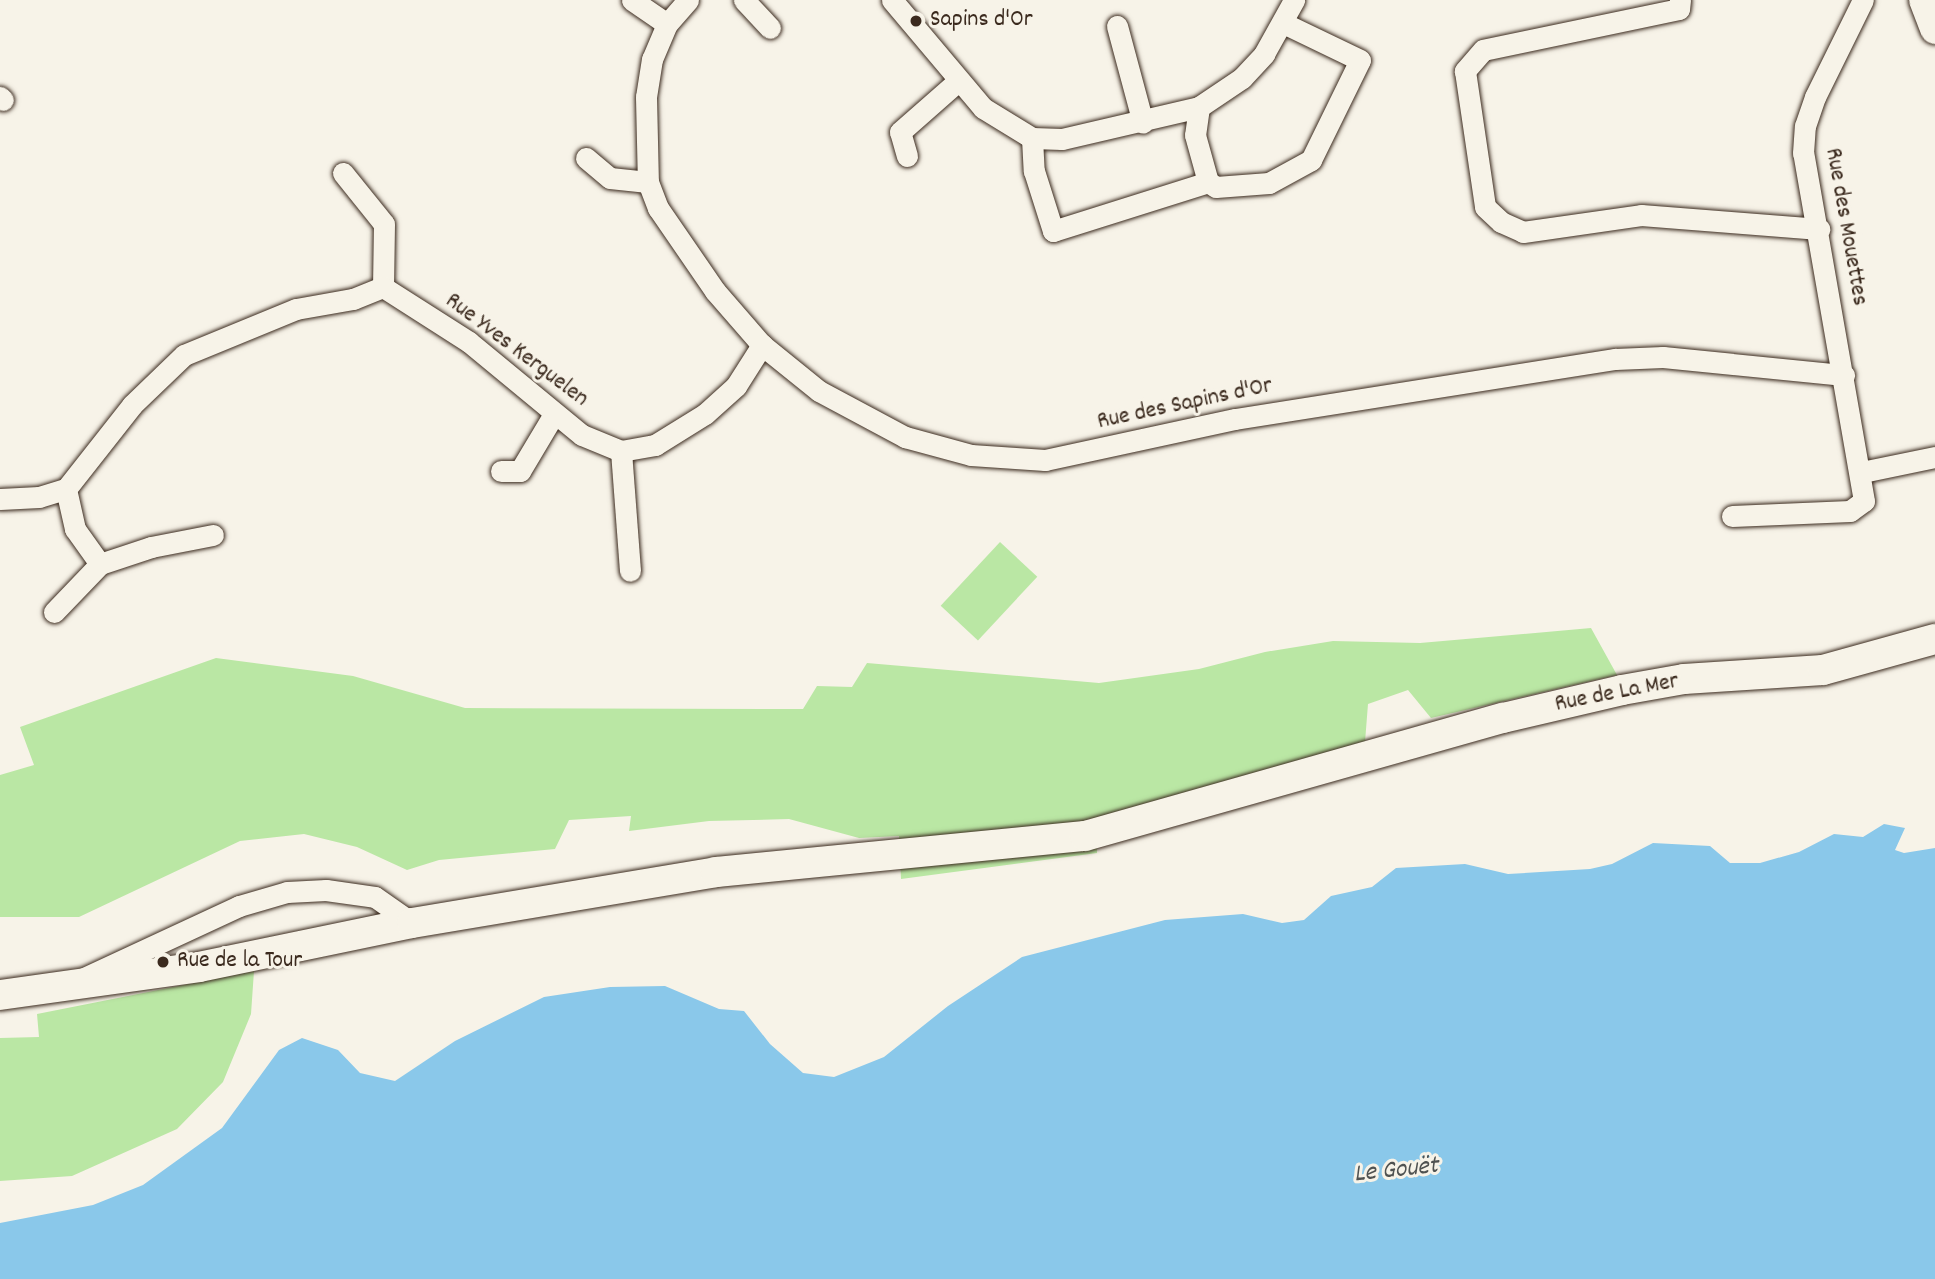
<!DOCTYPE html>
<html>
<head>
<meta charset="utf-8">
<style>
	body { margin:0 }
	#map { position:relative; width:1935px; height:1279px; overflow:hidden; background:#f7f3e8; font-family:Dekko,sans-serif }
	div>[style] { position:absolute }
	.green>* { inset:0; background:#bae7a4; transform-origin:0 0 }
	.water>* { inset:0; background:#8ac8ea }
	.roads { filter:drop-shadow(0 0 2px #3b2a1e) drop-shadow(0 0 2px #3b2a1e) }
	.street>* { height:21px; margin:-10.5px; padding:0 10.5px; transform-origin:10.5px; border-radius:10.5px; background:#f7f3e8 }
	.secondary>* { height:30px; margin:-15px; padding:0 15px; transform-origin:15px; border-radius:15px; background:#f7f3e8 }
	.dots>* { width:19px; height:19px; translate:-50% -50%; box-sizing:border-box; border:4px solid #f7f3e8; border-radius:50% }
	span { translate:-50% -50%; white-space:nowrap; text-align:center; line-height:1.15; -webkit-text-stroke:6px #f7f3e8; paint-order:stroke }
	.poi-label { font-size:24px; color:#3b2a1e }
	.left { translate:0 -50%; text-align:left }
	.street-label { font-size:24px; color:#3b2a1e }
	.water-label { font-size:26px; color:#4f5251; font-style:italic }
</style>
</head>
<body>
<div id="map">
	<div class="green">
		<i style="left:1000px;top:542px;width:51px;height:87px;rotate:43deg"></i>
		<i style="clip-path:polygon(1591px 628px,1617px 675px,1431px 718px,1408px 690px,1368px 704px,1365px 742px,1097px 824px,1097px 853px,901px 879px,899px 836px,859px 838px,789px 819px,709px 821px,629px 831px,631px 816px,569px 820px,555px 849px,439px 860px,407px 870px,357px 847px,304px 834px,240px 841px,79px 917px,0 917px,0 775px,34px 765px,20px 727px,216px 658px,353px 676px,465px 708px,803px 709px,817px 686px,852px 687px,867px 663px,1099px 683px,1199px 669px,1265px 652px,1333px 641px,1420px 643px)"></i>
		<i style="clip-path:polygon(254px 971px,251px 1014px,223px 1082px,177px 1129px,72px 1176px,0 1181px,0 1038px,39px 1037px,37px 1014px)"></i>
	</div>
	<div class="water">
		<i style="clip-path:polygon(1884px 824px,1905px 828px,1895px 850px,1904px 853px,1935px 848px,1935px 1279px,0 1279px,0 1223px,93px 1205px,143px 1185px,222px 1128px,279px 1050px,302px 1038px,338px 1050px,360px 1073px,395px 1081px,455px 1041px,544px 997px,610px 987px,665px 986px,719px 1009px,744px 1011px,770px 1044px,803px 1073px,834px 1077px,884px 1057px,948px 1006px,1022px 957px,1165px 920px,1243px 914px,1282px 923px,1304px 920px,1331px 896px,1372px 887px,1396px 868px,1465px 864px,1508px 874px,1590px 869px,1612px 864px,1653px 843px,1710px 846px,1730px 863px,1760px 863px,1799px 852px,1834px 834px,1863px 837px)"></i>
	</div>
	<div class="roads">
		<div class="street">
			<i style="left:632px;top:0;width:42px;rotate:34.4deg"></i>
			<i style="left:688px;top:0;width:32px;rotate:131deg"></i>
			<i style="left:667px;top:24px;width:38px;rotate:113deg"></i>
			<i style="left:652px;top:59px;width:38px;rotate:99deg"></i>
			<i style="left:646px;top:97px;width:85px;rotate:88.7deg"></i>
			<i style="left:648px;top:182px;width:28px;rotate:69deg"></i>
			<i style="left:658px;top:208px;width:101px;rotate:55.5deg"></i>
			<i style="left:715px;top:291px;width:72px;rotate:49deg"></i>
			<i style="left:762px;top:345px;width:73px;rotate:38.9deg"></i>
			<i style="left:819px;top:391px;width:98px;rotate:28.1deg"></i>
			<i style="left:905px;top:437px;width:68px;rotate:15.3deg"></i>
			<i style="left:971px;top:455px;width:74px;rotate:3.9deg"></i>
			<i style="left:1045px;top:460px;width:194px;rotate:-12.2deg"></i>
			<i style="left:1235px;top:419px;width:385px;rotate:-9deg"></i>
			<i style="left:1615px;top:359px;width:48px;rotate:-2.4deg"></i>
			<i style="left:1663px;top:357px;width:182px;rotate:5.7deg"></i>
			<i style="left:744px;top:0;width:38px;rotate:47deg"></i>
			<i style="left:892px;top:0;width:141px;rotate:49.9deg"></i>
			<i style="left:983px;top:108px;width:57px;rotate:31.5deg"></i>
			<i style="left:1032px;top:138px;width:30px;rotate:2deg"></i>
			<i style="left:1062px;top:139px;width:141px;rotate:-13.1deg"></i>
			<i style="left:1199px;top:107px;width:52px;rotate:-34deg"></i>
			<i style="left:1242px;top:78px;width:33px;rotate:-47deg"></i>
			<i style="left:1264px;top:54px;width:62px;rotate:-60.9deg"></i>
			<i style="left:1680px;top:0;width:9px;rotate:96deg"></i>
			<i style="left:1679px;top:9px;width:200px;rotate:168.2deg"></i>
			<i style="left:1483px;top:50px;width:28px;rotate:131deg"></i>
			<i style="left:1465px;top:71px;width:137px;rotate:81.6deg"></i>
			<i style="left:1485px;top:207px;width:22px;rotate:43deg"></i>
			<i style="left:1501px;top:222px;width:24px;rotate:24deg"></i>
			<i style="left:1523px;top:232px;width:119px;rotate:-8.2deg"></i>
			<i style="left:1641px;top:215px;width:179px;rotate:4.5deg"></i>
			<i style="left:1117px;top:26px;width:100px;rotate:75deg"></i>
			<i style="left:0;top:97px;width:4px;rotate:45deg"></i>
			<i style="left:1199px;top:107px;width:28px;rotate:98deg"></i>
			<i style="left:1195px;top:135px;width:49px;rotate:74.5deg"></i>
			<i style="left:1208px;top:182px;width:9px;rotate:32deg"></i>
			<i style="left:1216px;top:187px;width:53px;rotate:-4.3deg"></i>
			<i style="left:1269px;top:183px;width:48px;rotate:-28.7deg"></i>
			<i style="left:1311px;top:160px;width:111px;rotate:-63.9deg"></i>
			<i style="left:1360px;top:60px;width:85px;rotate:-154.3deg"></i>
			<i style="left:1032px;top:138px;width:33px;rotate:87deg"></i>
			<i style="left:1034px;top:171px;width:63px;rotate:72.4deg"></i>
			<i style="left:1053px;top:231px;width:163px;rotate:-17.5deg"></i>
			<i style="left:907px;top:156px;width:25px;rotate:-106deg"></i>
			<i style="left:900px;top:132px;width:77px;rotate:-41.3deg"></i>
			<i style="left:586px;top:158px;width:31px;rotate:40deg"></i>
			<i style="left:610px;top:178px;width:38px;rotate:6deg"></i>
			<i style="left:343px;top:173px;width:65px;rotate:51.2deg"></i>
			<i style="left:384px;top:224px;width:63px;rotate:90.9deg"></i>
			<i style="left:621px;top:451px;width:120px;rotate:85.7deg"></i>
			<i style="left:501px;top:471px;width:19px"></i>
			<i style="left:520px;top:471px;width:66px;rotate:-59.2deg"></i>
			<i style="left:1862px;top:472px;width:75px;rotate:-11.6deg"></i>
			<i style="left:66px;top:489px;width:41px;rotate:77.3deg"></i>
			<i style="left:75px;top:529px;width:43px;rotate:54.5deg"></i>
			<i style="left:100px;top:564px;width:54px;rotate:-18.4deg"></i>
			<i style="left:151px;top:547px;width:63px;rotate:-11deg"></i>
			<i style="left:0;top:499px;width:39px;rotate:-3deg"></i>
			<i style="left:39px;top:497px;width:28px;rotate:-17deg"></i>
			<i style="left:66px;top:489px;width:107px;rotate:-51.8deg"></i>
			<i style="left:132px;top:405px;width:72px;rotate:-43.9deg"></i>
			<i style="left:184px;top:355px;width:121px;rotate:-22.3deg"></i>
			<i style="left:296px;top:309px;width:58px;rotate:-10deg"></i>
			<i style="left:353px;top:299px;width:32px;rotate:-22deg"></i>
			<i style="left:383px;top:287px;width:102px;rotate:32.6deg"></i>
			<i style="left:469px;top:342px;width:146px;rotate:39.5deg"></i>
			<i style="left:582px;top:435px;width:42px;rotate:22.3deg"></i>
			<i style="left:621px;top:451px;width:35px;rotate:-10deg"></i>
			<i style="left:655px;top:445px;width:59px;rotate:-31.8deg"></i>
			<i style="left:705px;top:414px;width:42px;rotate:-42.1deg"></i>
			<i style="left:736px;top:386px;width:49px;rotate:-57.6deg"></i>
			<i style="left:1732px;top:516px;width:118px;rotate:-2.4deg"></i>
			<i style="left:1850px;top:511px;width:17px;rotate:-36deg"></i>
			<i style="left:1864px;top:501px;width:353px;rotate:-99.9deg"></i>
			<i style="left:1803px;top:153px;width:27px;rotate:-86deg"></i>
			<i style="left:1805px;top:126px;width:31px;rotate:-71deg"></i>
			<i style="left:1815px;top:97px;width:108px;rotate:-63.7deg"></i>
			<i style="left:54px;top:612px;width:66px;rotate:-46.2deg"></i>
			<i style="left:84px;top:978px;width:171px;rotate:-24.9deg"></i>
			<i style="left:239px;top:906px;width:50px;rotate:-16.3deg"></i>
			<i style="left:287px;top:892px;width:39px;rotate:-3deg"></i>
			<i style="left:326px;top:890px;width:49px;rotate:8.1deg"></i>
			<i style="left:375px;top:897px;width:45px;rotate:35.1deg"></i>
		</div>
		<div class="secondary">
			<i style="left:1924px;top:0;width:31px;rotate:69deg"></i>
			<i style="left:0;top:995px;width:201px;rotate:-8deg"></i>
			<i style="left:199px;top:967px;width:217px;rotate:-11.7deg"></i>
			<i style="left:412px;top:923px;width:308px;rotate:-9.5deg"></i>
			<i style="left:716px;top:872px;width:371px;rotate:-5.6deg"></i>
			<i style="left:1085px;top:836px;width:434px;rotate:-15.8deg"></i>
			<i style="left:1503px;top:718px;width:122px;rotate:-13.2deg"></i>
			<i style="left:1622px;top:690px;width:63px;rotate:-10.1deg"></i>
			<i style="left:1684px;top:679px;width:139px;rotate:-3.7deg"></i>
			<i style="left:1823px;top:670px;width:116px;rotate:-15.5deg"></i>
		</div>
	</div>
	<div class="dots">
		<i style="left:916px;top:21px;background:#3b2a1e"></i>
		<i style="left:163px;top:962px;background:#3b2a1e"></i>
	</div>
	<div class="poi-label">
		<span class="left" style="left:930px;top:21px">Sapins d'Or</span>
		<span class="left" style="left:177px;top:962px">Rue de la Tour</span>
	</div>
	<div class="street-label">
		<span style="left:1845px;top:227px;rotate:80deg">Rue des Mouettes</span>
		<span style="left:516px;top:351px;rotate:37deg">Rue Yves Kerguelen</span>
		<span style="left:1185px;top:405px;rotate:-12deg">Rue des Sapins d'Or</span>
		<span style="left:1617px;top:694px;rotate:-11deg">Rue de La Mer</span>
	</div>
	<div class="water-label">
		<span style="left:1396px;top:1171px;rotate:-6deg">Le Gouët</span>
	</div>
</div>
</body>
</html>
